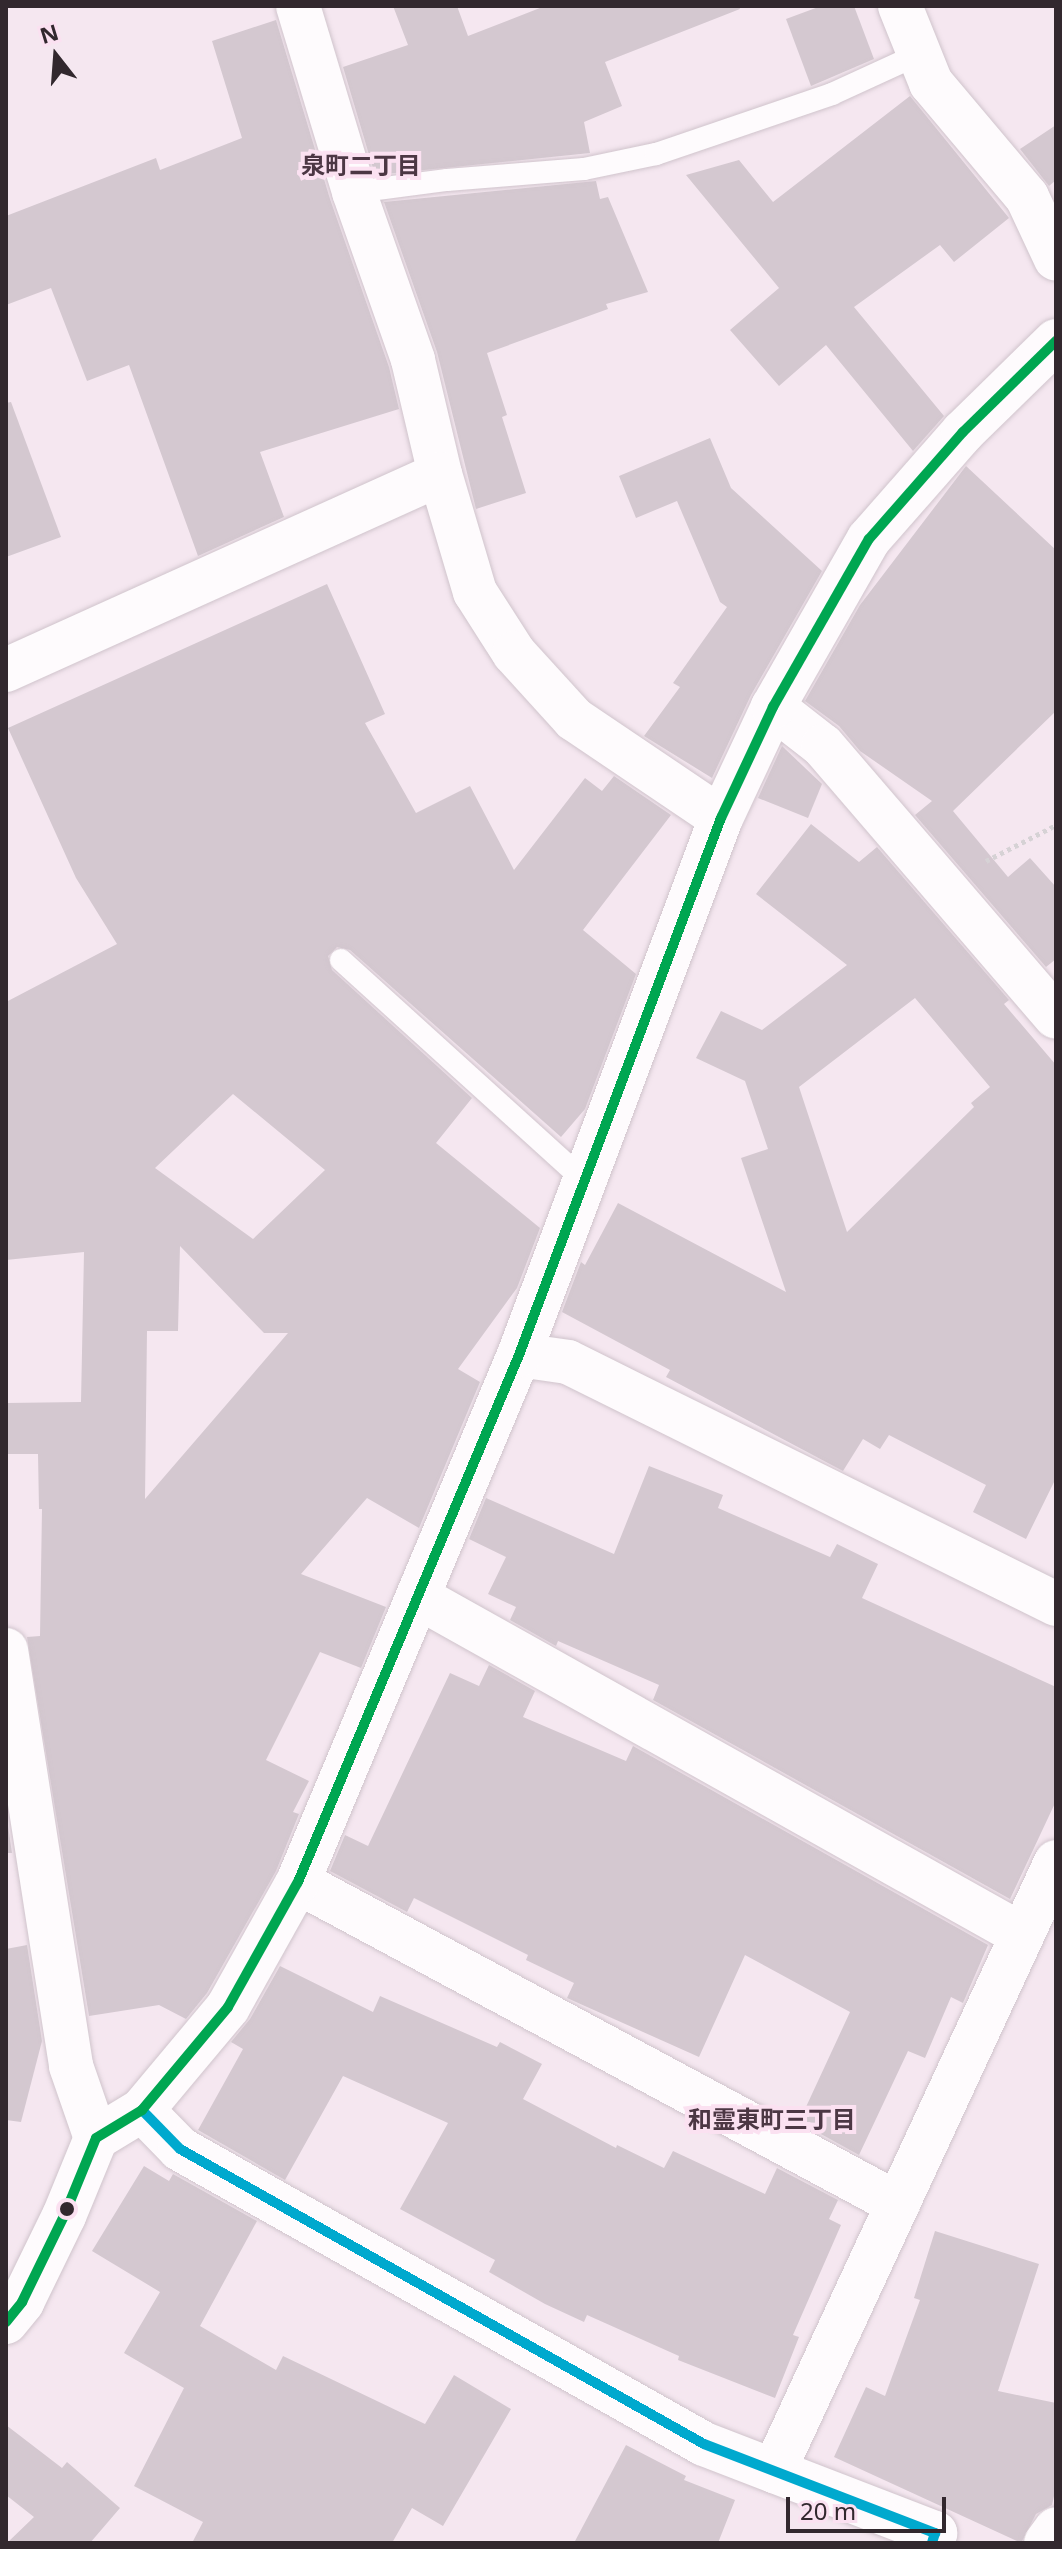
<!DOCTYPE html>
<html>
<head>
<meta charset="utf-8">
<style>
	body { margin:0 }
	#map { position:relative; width:1062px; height:2549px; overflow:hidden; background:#f5e7f0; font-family:"Noto Sans","Noto Sans JP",sans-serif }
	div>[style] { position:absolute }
	.building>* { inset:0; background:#d4c8d0 }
	.path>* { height:5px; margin-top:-2.5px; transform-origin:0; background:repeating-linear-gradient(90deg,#d6d2d5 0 4px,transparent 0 8px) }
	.roads { filter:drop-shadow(0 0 2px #d0c4cc) drop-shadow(0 0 2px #d0c4cc) }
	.lane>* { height:22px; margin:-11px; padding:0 11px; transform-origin:11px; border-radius:11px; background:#fefbfd }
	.street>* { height:44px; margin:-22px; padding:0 22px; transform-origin:22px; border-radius:22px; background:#fefbfd }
	.bus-1>* { height:10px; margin:-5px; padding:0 5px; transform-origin:5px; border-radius:5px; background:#00a9ce }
	.bus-2>* { height:10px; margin:-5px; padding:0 5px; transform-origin:5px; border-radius:5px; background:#00a651 }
	.dots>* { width:22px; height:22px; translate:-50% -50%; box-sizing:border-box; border:4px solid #fbe1f1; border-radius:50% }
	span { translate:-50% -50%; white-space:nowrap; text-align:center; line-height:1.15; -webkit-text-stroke:8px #fbe1f1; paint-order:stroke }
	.neighbourhood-label { font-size:24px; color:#4c3744; font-weight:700 }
	.frame { position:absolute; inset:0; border:8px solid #32282e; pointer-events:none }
	.north { position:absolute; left:16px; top:16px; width:80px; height:80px; -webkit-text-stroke:6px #fbe1f1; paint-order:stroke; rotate:343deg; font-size:22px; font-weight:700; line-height:32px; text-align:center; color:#32282e }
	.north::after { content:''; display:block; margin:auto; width:28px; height:36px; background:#32282e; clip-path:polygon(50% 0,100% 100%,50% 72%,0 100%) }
	.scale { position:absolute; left:786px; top:2497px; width:160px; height:36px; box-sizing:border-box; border:4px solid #32282e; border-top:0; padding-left:10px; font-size:24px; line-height:28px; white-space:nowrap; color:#32282e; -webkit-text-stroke:6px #fbe1f1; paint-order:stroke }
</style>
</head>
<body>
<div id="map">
	<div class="building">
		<i style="clip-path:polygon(393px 6px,457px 6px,468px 36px,545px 6px,739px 6px,740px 9px,605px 62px,622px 106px,584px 122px,590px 153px,375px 175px,343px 67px,408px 45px)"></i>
		<i style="clip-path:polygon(821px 6px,854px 6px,874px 59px,811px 86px,786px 19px)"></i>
		<i style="clip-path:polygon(276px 20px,330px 199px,389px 367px,399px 409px,260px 452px,284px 517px,198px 556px,129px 365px,87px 381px,51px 288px,6px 305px,6px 216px,156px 158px,160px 170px,242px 138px,212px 41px)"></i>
		<i style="clip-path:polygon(910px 96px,1009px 218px,954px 262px,940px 245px,854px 307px,944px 416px,913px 451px,826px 345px,779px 386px,730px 330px,779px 288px,686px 175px,739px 160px,773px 202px)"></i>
		<i style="clip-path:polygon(1056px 125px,1056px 180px,1049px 186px,1020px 149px)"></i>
		<i style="clip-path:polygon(596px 181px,600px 199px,608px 197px,648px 292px,606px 304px,608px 309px,487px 353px,507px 415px,502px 417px,526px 493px,476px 509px,437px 352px,384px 202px)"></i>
		<i style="clip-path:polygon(11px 402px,61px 537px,6px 557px,6px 403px)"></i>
		<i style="clip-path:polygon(710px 438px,731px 488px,822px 571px,751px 695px,712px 778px,644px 736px,680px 687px,673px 683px,727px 607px,720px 602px,677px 501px,636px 518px,619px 476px)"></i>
		<i style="clip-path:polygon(966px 466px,1056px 550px,1056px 711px,953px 811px,1008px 877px,1030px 858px,1056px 887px,1056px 959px,1046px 967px,915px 815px,932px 801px,860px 751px,839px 726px,805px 701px,860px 605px)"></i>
		<i style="clip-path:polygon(evenodd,327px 584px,385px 714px,365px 723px,416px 813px,470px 786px,514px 870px,585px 778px,602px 791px,614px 776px,671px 815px,583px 930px,636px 974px,585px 1109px,561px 1137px,350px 950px,337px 947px,328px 956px,332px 970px,472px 1098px,436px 1143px,540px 1228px,517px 1288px,458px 1369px,480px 1382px,419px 1528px,367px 1498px,301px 1574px,386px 1607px,361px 1668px,320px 1652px,266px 1760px,309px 1781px,293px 1812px,299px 1814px,276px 1871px,207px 1993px,186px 2019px,159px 2005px,89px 2016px,27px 1637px,40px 1636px,42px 1509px,39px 1509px,38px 1454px,6px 1454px,6px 1403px,81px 1402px,84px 1252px,6px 1260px,6px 1002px,117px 944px,76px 878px,8px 728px,327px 584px,233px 1094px,325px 1170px,253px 1239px,155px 1168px,233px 1094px,327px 584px,180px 1246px,264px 1333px,288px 1333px,145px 1499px,147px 1331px,178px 1331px,180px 1246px)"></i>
		<i style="clip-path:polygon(782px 746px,822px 784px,808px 818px,758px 798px)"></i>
		<i style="clip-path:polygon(evenodd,811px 824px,859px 862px,877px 847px,1009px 1000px,1004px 1004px,1056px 1065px,1056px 1478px,1026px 1539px,973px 1512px,986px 1485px,889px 1435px,880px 1449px,863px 1439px,843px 1471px,666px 1377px,670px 1370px,562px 1312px,581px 1262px,585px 1265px,618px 1203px,786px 1292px,741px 1158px,768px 1149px,745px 1081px,696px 1058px,721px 1011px,762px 1030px,847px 965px,756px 894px,811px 824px,915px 998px,990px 1087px,971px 1103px,974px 1107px,847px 1232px,799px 1087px,915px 998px)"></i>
		<i style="clip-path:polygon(649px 1466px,723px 1495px,718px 1508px,830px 1557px,837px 1544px,878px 1564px,862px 1598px,1056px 1687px,1056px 1801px,1010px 1899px,653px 1700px,659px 1685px,558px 1641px,556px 1646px,510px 1620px,516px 1607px,488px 1594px,506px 1557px,469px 1539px,486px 1498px,614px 1554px)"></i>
		<i style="clip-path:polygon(489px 1665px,535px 1691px,523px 1717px,626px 1761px,633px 1746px,988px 1945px,963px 2003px,951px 1997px,925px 2058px,908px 2051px,859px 2155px,799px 2122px,850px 2012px,745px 1955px,699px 2057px,567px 1998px,574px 1983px,526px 1960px,528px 1955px,414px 1898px,407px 1912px,330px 1871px,345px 1835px,368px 1846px,450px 1673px,479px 1686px)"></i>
		<i style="clip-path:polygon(6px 1812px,12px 1853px,6px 1853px)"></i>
		<i style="clip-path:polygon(27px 1945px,42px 2041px,21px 2122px,6px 2120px,6px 1949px)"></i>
		<i style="clip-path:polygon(280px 1966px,373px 2012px,380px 1996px,497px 2047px,500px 2042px,542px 2064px,523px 2099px,616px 2148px,617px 2145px,664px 2168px,673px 2151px,765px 2194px,777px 2168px,838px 2200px,829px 2219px,841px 2225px,793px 2335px,799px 2337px,775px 2398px,678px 2360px,679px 2356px,587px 2315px,584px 2322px,545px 2304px,489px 2272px,495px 2260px,400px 2209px,448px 2123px,343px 2076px,285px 2180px,198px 2130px,243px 2049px,231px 2042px,250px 2019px)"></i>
		<i style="clip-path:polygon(144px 2166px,169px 2181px,173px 2174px,257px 2221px,200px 2326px,276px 2370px,283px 2356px,425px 2424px,454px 2375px,511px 2409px,443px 2526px,412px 2508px,392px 2543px,192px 2543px,203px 2522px,134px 2486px,184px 2388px,124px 2353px,160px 2292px,92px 2251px)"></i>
		<i style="clip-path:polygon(935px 2231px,1039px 2264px,998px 2391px,1056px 2403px,1056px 2487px,1052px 2505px,1036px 2514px,1021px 2543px,834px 2457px,866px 2387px,885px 2396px,920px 2300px,914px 2298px)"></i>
		<i style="clip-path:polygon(6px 2425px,62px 2468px,67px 2462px,120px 2508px,90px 2543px,7px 2543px,34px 2517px,6px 2495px)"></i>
		<i style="clip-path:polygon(626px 2445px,686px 2476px,684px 2480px,735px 2500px,718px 2543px,574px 2543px)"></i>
	</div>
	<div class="path">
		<i style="left:986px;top:861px;width:79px;rotate:-27.2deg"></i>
	</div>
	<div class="roads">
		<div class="lane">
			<i style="left:354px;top:192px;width:94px;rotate:-7.4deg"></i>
			<i style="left:447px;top:180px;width:137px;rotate:-4.6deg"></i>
			<i style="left:584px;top:169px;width:74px;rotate:-11.8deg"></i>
			<i style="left:656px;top:154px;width:186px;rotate:-18.8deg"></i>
			<i style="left:832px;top:94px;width:96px;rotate:-24.7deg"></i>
			<i style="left:341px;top:960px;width:331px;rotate:42.2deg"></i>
		</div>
		<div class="street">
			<i style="left:298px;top:6px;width:194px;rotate:73.2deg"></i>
			<i style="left:354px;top:192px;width:178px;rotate:70.6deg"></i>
			<i style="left:413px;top:360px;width:117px;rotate:76.7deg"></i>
			<i style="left:440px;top:474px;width:123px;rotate:73.5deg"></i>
			<i style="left:475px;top:592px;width:72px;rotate:57.4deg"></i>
			<i style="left:514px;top:653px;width:89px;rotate:47.7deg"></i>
			<i style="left:574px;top:719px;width:177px;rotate:34deg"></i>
			<i style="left:900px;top:6px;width:83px;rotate:68.1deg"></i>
			<i style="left:931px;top:83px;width:149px;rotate:49.9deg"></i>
			<i style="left:1027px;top:197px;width:68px;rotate:64.9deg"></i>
			<i style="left:6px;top:670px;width:476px;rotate:-24.3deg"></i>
			<i style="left:773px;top:707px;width:63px;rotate:38deg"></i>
			<i style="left:823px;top:746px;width:357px;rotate:49.3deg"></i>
			<i style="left:519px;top:1355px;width:49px;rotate:8.1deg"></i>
			<i style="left:568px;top:1362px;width:545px;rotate:26.38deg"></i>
			<i style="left:420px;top:1598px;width:690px;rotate:29.24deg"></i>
			<i style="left:6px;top:1650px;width:421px;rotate:81.1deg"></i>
			<i style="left:71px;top:2066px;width:76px;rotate:70.9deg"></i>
			<i style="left:298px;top:1882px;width:681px;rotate:28.22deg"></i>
			<i style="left:142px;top:2110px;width:54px;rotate:45.7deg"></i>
			<i style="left:180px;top:2149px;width:601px;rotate:29.38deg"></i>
			<i style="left:704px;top:2444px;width:248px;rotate:21.1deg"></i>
			<i style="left:935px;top:2533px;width:10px;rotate:107deg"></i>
			<i style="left:6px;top:2322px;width:26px;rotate:-51deg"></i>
			<i style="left:22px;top:2302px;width:96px;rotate:-64deg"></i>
			<i style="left:64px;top:2216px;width:84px;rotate:-67.7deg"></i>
			<i style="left:96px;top:2138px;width:54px;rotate:-31.3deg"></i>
			<i style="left:142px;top:2110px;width:134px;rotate:-50.1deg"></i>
			<i style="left:228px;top:2007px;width:143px;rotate:-60.8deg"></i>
			<i style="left:298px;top:1882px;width:571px;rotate:-67.25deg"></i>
			<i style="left:519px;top:1355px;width:574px;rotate:-69.39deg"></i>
			<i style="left:721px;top:818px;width:123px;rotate:-64.9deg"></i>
			<i style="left:773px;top:707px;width:193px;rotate:-60.3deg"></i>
			<i style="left:869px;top:539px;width:142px;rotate:-48.7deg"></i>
			<i style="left:963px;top:432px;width:130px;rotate:-44.4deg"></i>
			<i style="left:774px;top:2471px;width:671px;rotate:-65.15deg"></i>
			<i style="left:1046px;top:2543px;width:17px;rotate:-54deg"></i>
		</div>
	</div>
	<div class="bus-1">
		<i style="left:142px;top:2110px;width:54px;rotate:45.7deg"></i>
		<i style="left:180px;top:2149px;width:601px;rotate:29.38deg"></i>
		<i style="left:704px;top:2444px;width:248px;rotate:21.1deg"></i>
		<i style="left:935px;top:2533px;width:10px;rotate:107deg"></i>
	</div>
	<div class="bus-2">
		<i style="left:6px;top:2322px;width:26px;rotate:-51deg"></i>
		<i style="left:22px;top:2302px;width:96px;rotate:-64deg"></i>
		<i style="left:64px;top:2216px;width:84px;rotate:-67.7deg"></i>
		<i style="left:96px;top:2138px;width:54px;rotate:-31.3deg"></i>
		<i style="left:142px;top:2110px;width:134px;rotate:-50.1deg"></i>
		<i style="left:228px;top:2007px;width:143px;rotate:-60.8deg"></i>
		<i style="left:298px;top:1882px;width:571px;rotate:-67.25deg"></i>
		<i style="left:519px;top:1355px;width:574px;rotate:-69.39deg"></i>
		<i style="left:721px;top:818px;width:123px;rotate:-64.9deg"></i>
		<i style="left:773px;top:707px;width:193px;rotate:-60.3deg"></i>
		<i style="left:869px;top:539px;width:142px;rotate:-48.7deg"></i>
		<i style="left:963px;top:432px;width:130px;rotate:-44.4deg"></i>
	</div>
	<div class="dots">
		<i style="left:67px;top:2209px;background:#32282e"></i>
	</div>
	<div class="neighbourhood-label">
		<span style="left:361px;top:165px">泉町二丁目</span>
		<span style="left:772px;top:2119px">和霊東町三丁目</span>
	</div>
	<div class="frame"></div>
	<div class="north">N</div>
	<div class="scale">20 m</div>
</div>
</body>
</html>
